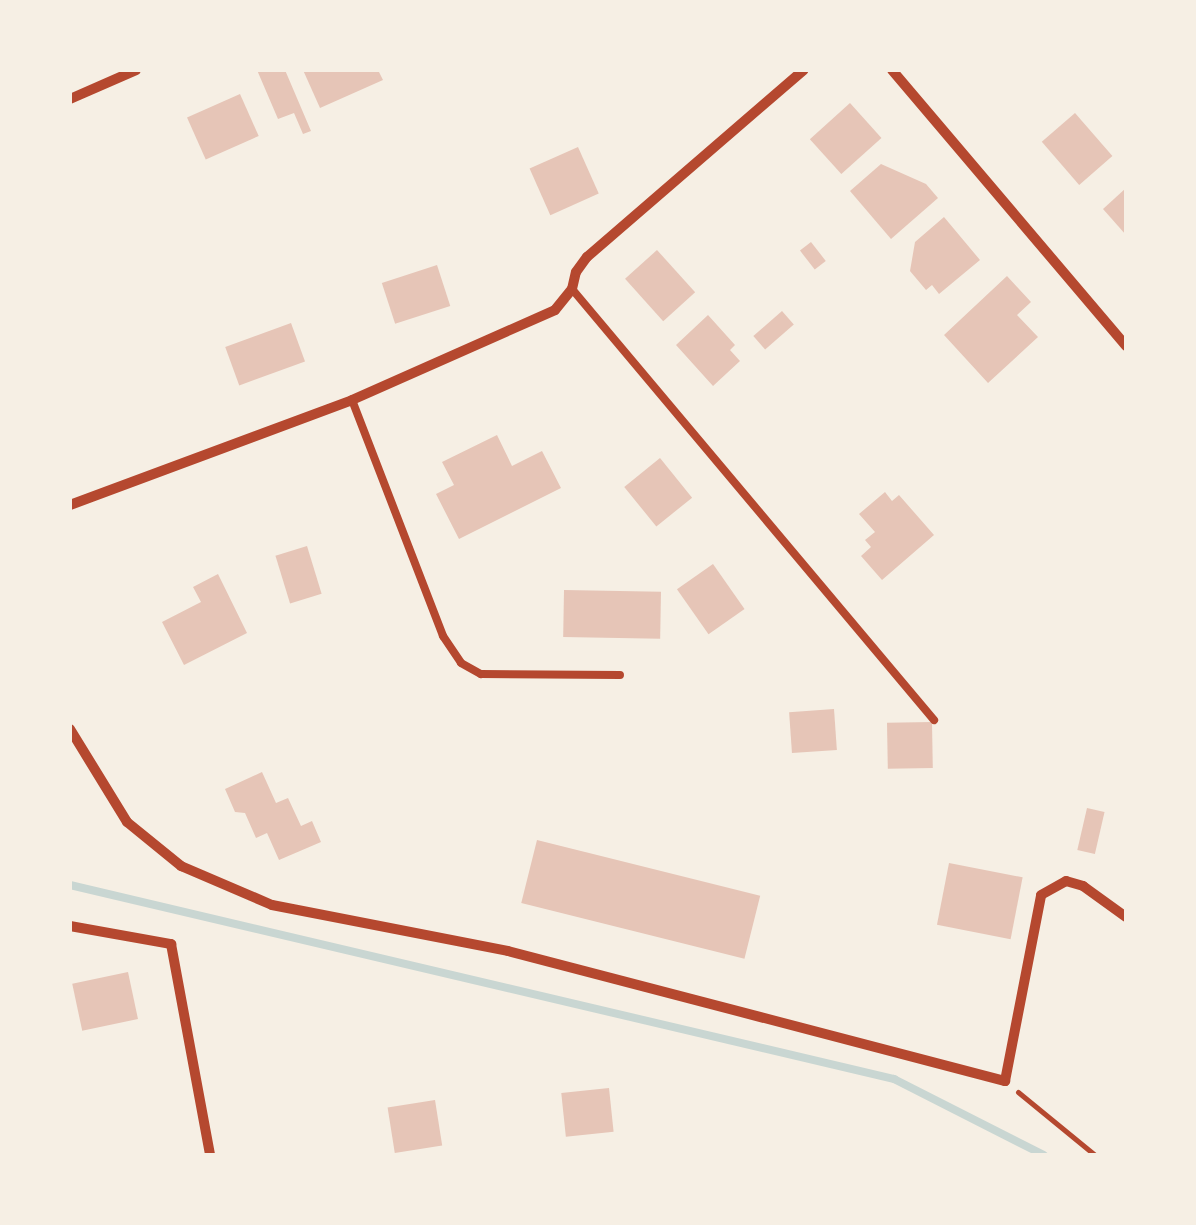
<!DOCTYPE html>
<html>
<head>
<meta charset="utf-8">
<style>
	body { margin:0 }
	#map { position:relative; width:1196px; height:1225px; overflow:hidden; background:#f6efe4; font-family:Roboto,sans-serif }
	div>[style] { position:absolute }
	.stream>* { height:8px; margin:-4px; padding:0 4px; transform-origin:4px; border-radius:4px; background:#c9d6d2 }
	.building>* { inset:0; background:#e6c5b7; transform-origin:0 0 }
	.path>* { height:5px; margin:-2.5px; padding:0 2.5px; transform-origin:2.5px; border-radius:2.5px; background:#b5482f }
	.service>* { height:8px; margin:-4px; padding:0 4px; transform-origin:4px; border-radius:4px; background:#b5482f }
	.minor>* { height:10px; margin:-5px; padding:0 5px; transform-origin:5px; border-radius:5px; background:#b5482f }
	span { translate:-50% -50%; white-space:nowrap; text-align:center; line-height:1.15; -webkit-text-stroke:8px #f6efe4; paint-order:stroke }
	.frame { position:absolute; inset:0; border:72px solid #f6efe4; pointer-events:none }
</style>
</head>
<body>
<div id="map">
	<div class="stream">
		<i style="left:70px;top:885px;width:847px;rotate:13.25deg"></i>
		<i style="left:894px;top:1079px;width:168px;rotate:26.9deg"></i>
	</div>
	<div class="building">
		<i style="clip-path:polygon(257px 70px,285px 70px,311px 131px,303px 134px,294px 113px,278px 119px)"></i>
		<i style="clip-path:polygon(303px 70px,378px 70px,383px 80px,320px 108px)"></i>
		<i style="left:240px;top:94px;width:46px;height:58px;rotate:66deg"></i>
		<i style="left:850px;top:103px;width:47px;height:54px;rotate:48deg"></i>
		<i style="left:1075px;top:113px;width:57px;height:44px;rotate:49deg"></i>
		<i style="left:578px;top:147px;width:51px;height:53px;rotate:66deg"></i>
		<i style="clip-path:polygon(881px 164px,926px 184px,938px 198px,891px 239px,850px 191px)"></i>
		<i style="clip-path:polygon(1126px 188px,1126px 235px,1103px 209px)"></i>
		<i style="clip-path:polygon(944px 217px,980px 260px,939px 294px,932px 285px,926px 290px,910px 271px,915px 242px)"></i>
		<i style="left:811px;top:242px;width:24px;height:14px;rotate:52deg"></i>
		<i style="left:657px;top:250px;width:57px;height:43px;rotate:48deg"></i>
		<i style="left:437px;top:265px;width:43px;height:58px;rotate:72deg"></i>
		<i style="clip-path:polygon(1007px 276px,1031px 302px,1017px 315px,1038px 337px,988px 383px,944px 335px)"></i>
		<i style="left:782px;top:311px;width:18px;height:38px;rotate:49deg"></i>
		<i style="clip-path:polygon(708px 315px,735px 345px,730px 350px,740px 361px,713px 386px,676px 345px)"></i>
		<i style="left:291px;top:323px;width:41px;height:70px;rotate:70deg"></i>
		<i style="clip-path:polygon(497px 435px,512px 466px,542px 451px,561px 488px,459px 539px,436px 494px,454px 485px,442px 462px)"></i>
		<i style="left:660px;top:458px;width:51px;height:46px;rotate:51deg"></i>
		<i style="clip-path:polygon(885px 492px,892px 501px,899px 495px,934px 535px,882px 580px,861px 556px,871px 547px,865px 540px,875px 532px,859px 514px)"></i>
		<i style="left:307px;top:546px;width:50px;height:33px;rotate:73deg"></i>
		<i style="left:713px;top:564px;width:55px;height:44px;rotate:55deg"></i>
		<i style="clip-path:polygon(218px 574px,247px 633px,184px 665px,162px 622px,201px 602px,193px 587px)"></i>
		<i style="left:564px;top:590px;width:97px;height:47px;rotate:1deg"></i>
		<i style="left:834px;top:709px;width:41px;height:45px;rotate:86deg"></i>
		<i style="left:932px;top:722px;width:46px;height:45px;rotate:89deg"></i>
		<i style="clip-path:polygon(262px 772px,276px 803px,288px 798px,301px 826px,312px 821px,321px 842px,279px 860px,267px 833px,256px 838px,245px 813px,235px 812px,225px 789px)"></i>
		<i style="left:1087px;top:808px;width:18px;height:43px;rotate:13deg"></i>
		<i style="left:537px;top:840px;width:230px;height:65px;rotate:14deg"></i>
		<i style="left:949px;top:863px;width:75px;height:63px;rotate:11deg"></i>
		<i style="left:128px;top:972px;width:48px;height:57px;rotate:78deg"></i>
		<i style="left:609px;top:1088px;width:44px;height:48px;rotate:84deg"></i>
		<i style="left:435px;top:1100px;width:46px;height:48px;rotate:81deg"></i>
	</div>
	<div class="path">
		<i style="left:1018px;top:1092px;width:99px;rotate:39.3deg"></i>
	</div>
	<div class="service">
		<i style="left:572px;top:289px;width:563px;rotate:49.97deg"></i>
		<i style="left:352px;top:400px;width:253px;rotate:68.9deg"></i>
		<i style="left:443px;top:636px;width:32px;rotate:56deg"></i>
		<i style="left:461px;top:663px;width:23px;rotate:29deg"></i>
		<i style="left:481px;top:674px;width:139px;rotate:0.4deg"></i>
	</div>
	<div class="minor">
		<i style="left:892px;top:70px;width:362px;rotate:49.7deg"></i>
		<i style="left:70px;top:99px;width:72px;rotate:-23.7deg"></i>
		<i style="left:70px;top:505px;width:301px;rotate:-20.4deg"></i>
		<i style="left:352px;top:400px;width:222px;rotate:-23.9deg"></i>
		<i style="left:555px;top:310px;width:27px;rotate:-51deg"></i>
		<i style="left:572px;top:289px;width:17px;rotate:-77deg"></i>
		<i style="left:576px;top:272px;width:19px;rotate:-54deg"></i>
		<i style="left:587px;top:257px;width:286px;rotate:-40.8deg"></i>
		<i style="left:70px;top:729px;width:109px;rotate:58.5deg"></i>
		<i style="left:127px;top:822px;width:70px;rotate:39.2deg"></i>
		<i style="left:181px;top:866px;width:99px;rotate:23.2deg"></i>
		<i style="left:272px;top:905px;width:240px;rotate:11deg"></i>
		<i style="left:508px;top:951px;width:514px;rotate:14.66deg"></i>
		<i style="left:1005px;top:1081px;width:189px;rotate:-79deg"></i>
		<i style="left:1041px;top:895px;width:29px;rotate:-29deg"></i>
		<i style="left:1066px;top:881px;width:18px;rotate:16deg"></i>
		<i style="left:1083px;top:886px;width:53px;rotate:35.8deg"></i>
		<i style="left:70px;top:926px;width:103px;rotate:10.1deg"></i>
		<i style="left:171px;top:944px;width:215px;rotate:79.5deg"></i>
	</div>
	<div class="frame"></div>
</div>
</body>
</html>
